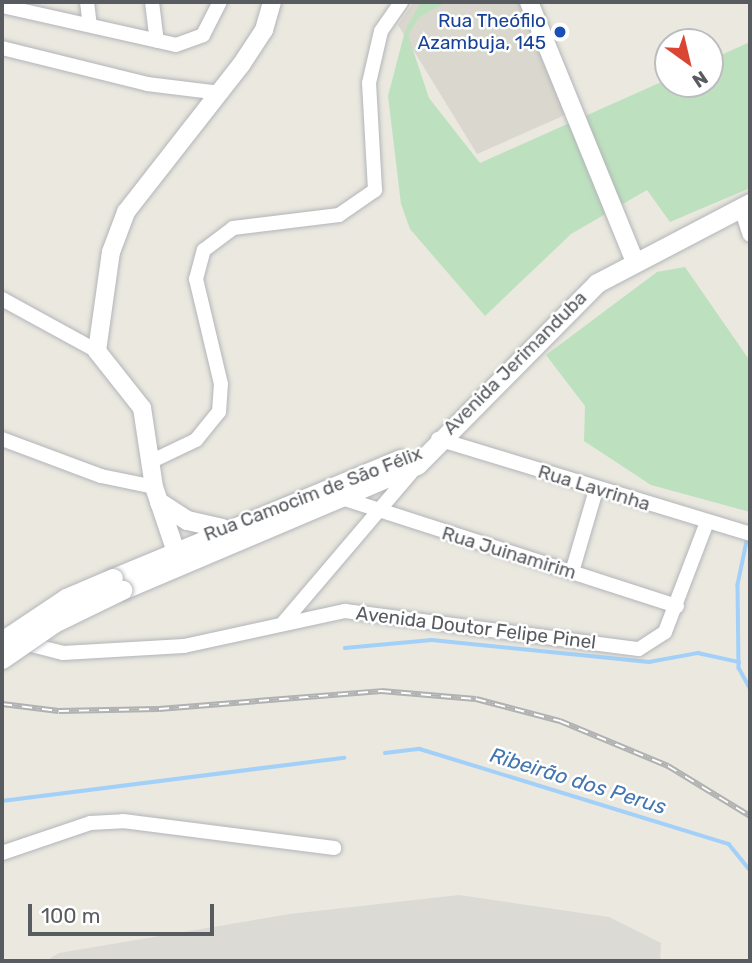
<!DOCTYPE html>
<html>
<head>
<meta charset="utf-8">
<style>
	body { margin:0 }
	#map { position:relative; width:752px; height:963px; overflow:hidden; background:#eae8df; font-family:Rubik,sans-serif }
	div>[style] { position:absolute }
	.industrial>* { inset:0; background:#dcdad4 }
	.education>* { inset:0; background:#dad7ce }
	.green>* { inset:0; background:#bde1be }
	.stream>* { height:3.5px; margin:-1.75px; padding:0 1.75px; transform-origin:1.75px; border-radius:1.75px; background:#a2d0f8 }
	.roads { filter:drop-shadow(0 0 2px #b2b5b9) drop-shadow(0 0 2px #b2b5b9) }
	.minor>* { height:14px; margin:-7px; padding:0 7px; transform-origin:7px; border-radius:7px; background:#fff }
	.tertiary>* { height:18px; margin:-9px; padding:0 9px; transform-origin:9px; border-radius:9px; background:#fff }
	.secondary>* { height:19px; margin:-9.5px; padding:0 9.5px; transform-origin:9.5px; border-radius:9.5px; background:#fff }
	.rail>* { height:6px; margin-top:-3px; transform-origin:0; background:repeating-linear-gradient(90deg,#fff 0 10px,#b0b1b1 0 20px); box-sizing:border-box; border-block:2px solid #b0b1b1 }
	.bridges { filter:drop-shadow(0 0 2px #b3b6bb) drop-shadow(0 0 2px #b3b6bb) }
	.secondary-bridge>* { height:19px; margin:-9.5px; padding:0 9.5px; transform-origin:9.5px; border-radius:9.5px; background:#fff }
	.dots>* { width:19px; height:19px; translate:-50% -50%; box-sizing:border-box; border:4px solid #fff; border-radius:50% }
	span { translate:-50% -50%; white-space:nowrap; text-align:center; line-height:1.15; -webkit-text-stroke:5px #fff; paint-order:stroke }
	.transit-label { font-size:19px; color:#164399 }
	.right { translate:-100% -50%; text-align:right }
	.street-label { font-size:19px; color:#585b5f }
	.water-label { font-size:21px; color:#4476b0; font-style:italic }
	.frame { position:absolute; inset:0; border:4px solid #585b5f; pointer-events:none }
	.north { position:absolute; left:654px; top:28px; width:70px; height:70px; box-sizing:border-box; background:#fff; border:2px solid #bcbdbf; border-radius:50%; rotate:146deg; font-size:19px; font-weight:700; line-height:28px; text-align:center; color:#585b5f }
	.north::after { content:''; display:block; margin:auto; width:24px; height:32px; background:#db4634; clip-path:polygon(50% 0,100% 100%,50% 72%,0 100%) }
	.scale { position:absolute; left:28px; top:904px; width:186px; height:32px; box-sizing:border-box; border:4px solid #585b5f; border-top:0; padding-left:9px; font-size:21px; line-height:24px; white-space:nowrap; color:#585b5f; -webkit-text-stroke:5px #fff; paint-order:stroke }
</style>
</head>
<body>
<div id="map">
	<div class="industrial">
		<i style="clip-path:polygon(459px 895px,609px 917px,661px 943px,660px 961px,46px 961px,59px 953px,290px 914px)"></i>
	</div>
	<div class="education">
		<i style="clip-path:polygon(414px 2px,519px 2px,565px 115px,477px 154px,398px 25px)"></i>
	</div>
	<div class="green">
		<i style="clip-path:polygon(421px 2px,447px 2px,419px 17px,408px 35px,429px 98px,480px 163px,668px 79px,668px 84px,710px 84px,710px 60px,750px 42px,750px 188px,670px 222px,647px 190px,571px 234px,485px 316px,410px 229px,401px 204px,388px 96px,405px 31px)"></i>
		<i style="clip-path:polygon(685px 267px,750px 361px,750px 512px,651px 485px,584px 441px,585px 406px,546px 355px,657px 272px)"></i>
	</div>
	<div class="stream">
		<i style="left:748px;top:537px;width:49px;rotate:101.8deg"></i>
		<i style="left:738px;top:585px;width:83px;rotate:89.3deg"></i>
		<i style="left:739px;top:668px;width:23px;rotate:61deg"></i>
		<i style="left:345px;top:648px;width:87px;rotate:-5.3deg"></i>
		<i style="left:432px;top:640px;width:218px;rotate:5.8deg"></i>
		<i style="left:649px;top:662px;width:50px;rotate:-10.4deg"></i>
		<i style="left:698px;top:653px;width:42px;rotate:12.4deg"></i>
		<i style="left:385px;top:753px;width:35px;rotate:-7deg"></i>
		<i style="left:420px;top:749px;width:323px;rotate:17.1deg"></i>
		<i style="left:729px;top:844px;width:33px;rotate:51deg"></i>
		<i style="left:2px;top:801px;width:345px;rotate:-7.2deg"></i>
	</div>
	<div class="roads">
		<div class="minor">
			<i style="left:87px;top:2px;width:23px;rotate:83deg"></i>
			<i style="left:152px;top:2px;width:39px;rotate:83deg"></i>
			<i style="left:2px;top:6px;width:178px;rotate:12.6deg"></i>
			<i style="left:176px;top:45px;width:29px;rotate:-20deg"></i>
			<i style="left:203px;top:35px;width:37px;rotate:-63deg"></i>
			<i style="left:2px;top:48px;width:149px;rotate:13.9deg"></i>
			<i style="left:147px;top:84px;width:74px;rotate:7deg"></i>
			<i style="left:741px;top:208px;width:28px;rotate:72deg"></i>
			<i style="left:2px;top:299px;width:108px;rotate:28.7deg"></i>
			<i style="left:2px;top:439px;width:106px;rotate:20.5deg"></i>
			<i style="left:101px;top:476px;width:54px;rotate:11.7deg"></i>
			<i style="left:438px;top:439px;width:326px;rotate:16.9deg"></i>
			<i style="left:150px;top:462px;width:51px;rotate:-25.6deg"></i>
			<i style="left:196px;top:440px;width:36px;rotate:-51deg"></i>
			<i style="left:219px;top:412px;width:28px;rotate:-86deg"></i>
			<i style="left:221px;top:384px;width:108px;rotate:-103.4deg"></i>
			<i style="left:196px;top:279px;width:30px;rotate:-75deg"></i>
			<i style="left:204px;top:250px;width:36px;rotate:-37deg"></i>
			<i style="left:233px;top:228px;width:107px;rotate:-7deg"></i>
			<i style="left:339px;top:215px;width:44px;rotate:-34.8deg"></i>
			<i style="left:375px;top:190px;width:107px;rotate:-93.2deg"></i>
			<i style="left:369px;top:83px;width:53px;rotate:-77deg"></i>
			<i style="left:381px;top:31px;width:35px;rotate:-55deg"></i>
			<i style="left:342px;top:498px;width:352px;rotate:17.9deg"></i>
			<i style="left:572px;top:572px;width:85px;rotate:-73.7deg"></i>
			<i style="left:283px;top:623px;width:202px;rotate:-49.6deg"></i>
			<i style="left:20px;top:642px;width:44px;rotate:14.3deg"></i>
			<i style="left:63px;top:653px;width:121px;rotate:-3.3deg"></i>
			<i style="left:184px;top:646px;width:165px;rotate:-12.3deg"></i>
			<i style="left:345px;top:611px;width:296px;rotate:7.4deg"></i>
			<i style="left:639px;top:649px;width:31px;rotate:-33deg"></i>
			<i style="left:665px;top:632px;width:118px;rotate:-69.1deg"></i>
			<i style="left:2px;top:853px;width:93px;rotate:-18.8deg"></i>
			<i style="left:90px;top:823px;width:33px;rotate:-3deg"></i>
			<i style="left:123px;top:821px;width:213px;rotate:7.3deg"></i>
		</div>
		<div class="tertiary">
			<i style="left:529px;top:2px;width:278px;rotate:67.8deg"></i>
			<i style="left:175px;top:549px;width:65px;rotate:-108.7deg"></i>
			<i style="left:154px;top:487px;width:80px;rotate:-98.6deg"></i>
			<i style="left:142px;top:408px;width:73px;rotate:-128.3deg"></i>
			<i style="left:97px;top:351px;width:100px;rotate:-82deg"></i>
			<i style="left:111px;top:252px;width:43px;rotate:-69.4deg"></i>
			<i style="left:126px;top:212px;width:187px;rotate:-52deg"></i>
			<i style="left:241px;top:65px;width:42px;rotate:-56.7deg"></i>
			<i style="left:264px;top:30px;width:29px;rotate:-74deg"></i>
		</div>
		<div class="secondary">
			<i style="left:159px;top:502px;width:33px;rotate:33deg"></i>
			<i style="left:187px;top:520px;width:36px;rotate:13deg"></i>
			<i style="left:113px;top:578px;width:311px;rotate:-22.5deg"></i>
			<i style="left:122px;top:590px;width:320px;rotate:-23deg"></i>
			<i style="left:417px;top:465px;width:256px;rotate:-45.3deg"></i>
			<i style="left:597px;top:283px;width:173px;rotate:-27.6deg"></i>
		</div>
	</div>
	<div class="rail">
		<i style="left:2px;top:704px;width:57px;rotate:7deg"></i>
		<i style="left:59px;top:711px;width:100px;rotate:-1.1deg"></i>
		<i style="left:159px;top:709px;width:223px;rotate:-4.6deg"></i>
		<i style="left:381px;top:691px;width:95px;rotate:4.8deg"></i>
		<i style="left:476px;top:699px;width:87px;rotate:14.7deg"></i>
		<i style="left:560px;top:721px;width:117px;rotate:22.6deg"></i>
		<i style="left:668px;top:766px;width:96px;rotate:31.4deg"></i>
	</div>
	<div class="bridges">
		<div class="secondary-bridge">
			<i style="left:2px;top:641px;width:77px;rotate:-33.9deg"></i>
			<i style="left:66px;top:598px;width:51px;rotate:-23.1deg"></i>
			<i style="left:2px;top:659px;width:63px;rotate:-34.7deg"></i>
			<i style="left:54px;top:623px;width:76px;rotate:-25.9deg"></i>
		</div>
	</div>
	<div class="dots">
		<i style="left:560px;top:32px;background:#1a4fb4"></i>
	</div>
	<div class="transit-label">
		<span class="right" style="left:546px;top:32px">Rua Theófilo<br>Azambuja, 145</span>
	</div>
	<div class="street-label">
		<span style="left:515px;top:363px;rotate:-45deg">Avenida Jerimanduba</span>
		<span style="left:594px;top:488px;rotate:17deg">Rua Lavrinha</span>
		<span style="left:313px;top:494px;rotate:-21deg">Rua Camocim de São Félix</span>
		<span style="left:509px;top:553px;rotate:17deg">Rua Juinamirim</span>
		<span style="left:476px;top:628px;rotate:7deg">Avenida Doutor Felipe Pinel</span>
	</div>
	<div class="water-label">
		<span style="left:578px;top:781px;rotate:17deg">Ribeirão dos Perus</span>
	</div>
	<div class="frame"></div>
	<div class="north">N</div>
	<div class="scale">100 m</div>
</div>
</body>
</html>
